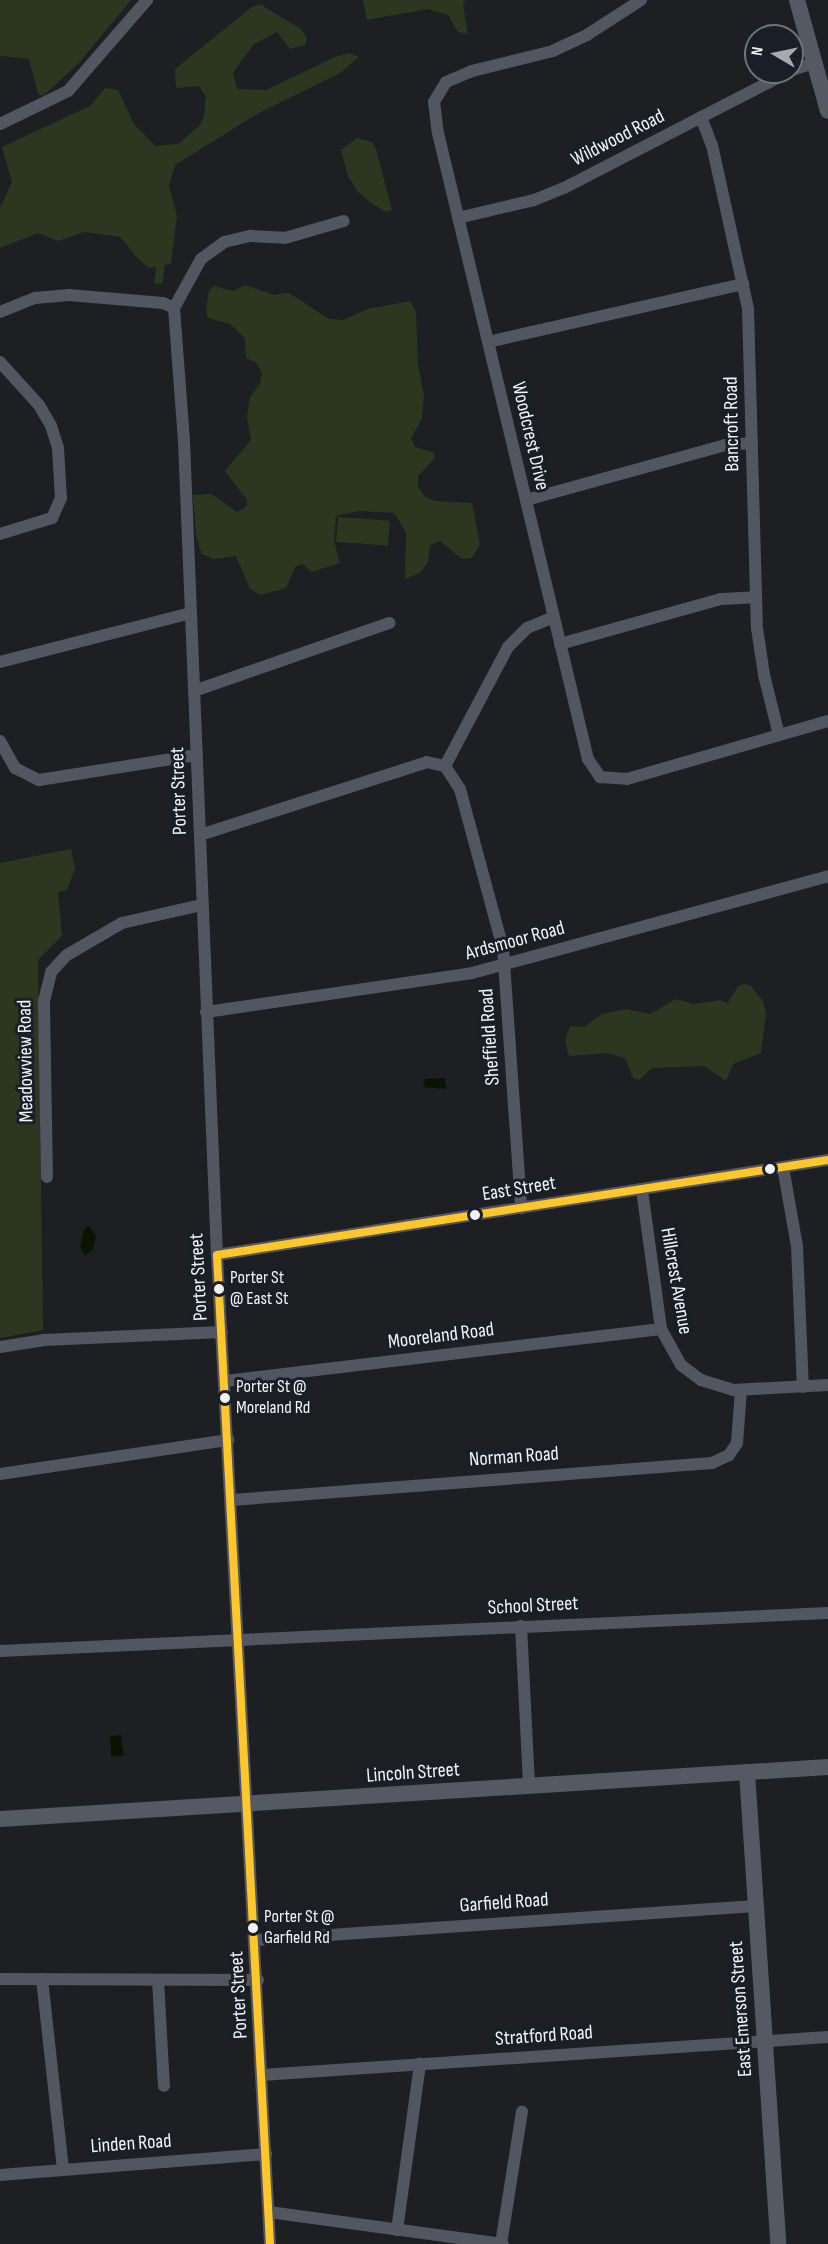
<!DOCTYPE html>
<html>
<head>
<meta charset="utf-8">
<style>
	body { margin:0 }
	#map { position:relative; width:828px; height:2244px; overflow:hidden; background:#1d1f23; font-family:"Sofia Sans Condensed",sans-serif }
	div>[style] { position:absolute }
	.green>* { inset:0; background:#2d3720; transform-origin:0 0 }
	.water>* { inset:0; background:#0c1303 }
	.street>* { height:12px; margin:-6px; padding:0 6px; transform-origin:6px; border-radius:6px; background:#535660 }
	.secondary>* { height:16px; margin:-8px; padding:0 8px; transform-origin:8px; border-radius:8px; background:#555964 }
	.bus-1>* { height:8px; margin:-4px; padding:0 4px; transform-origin:4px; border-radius:4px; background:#ffc72c }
	.dots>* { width:16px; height:16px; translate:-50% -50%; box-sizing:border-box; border:3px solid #1a1e26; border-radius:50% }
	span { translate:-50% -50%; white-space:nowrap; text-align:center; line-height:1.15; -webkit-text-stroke:6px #1a1e26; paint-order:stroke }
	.bus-label { font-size:18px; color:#f1f3f9 }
	.left { translate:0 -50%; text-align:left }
	.street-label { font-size:20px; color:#f1f3f9 }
	.north { position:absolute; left:744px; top:24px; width:60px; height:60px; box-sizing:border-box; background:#1a1e26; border:2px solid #70737a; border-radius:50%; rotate:279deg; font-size:16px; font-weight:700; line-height:24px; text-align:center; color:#f1f3f9 }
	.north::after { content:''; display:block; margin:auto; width:21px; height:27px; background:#a7a9ae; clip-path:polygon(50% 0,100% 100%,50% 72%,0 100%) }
</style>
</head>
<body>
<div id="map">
	<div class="green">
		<i style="clip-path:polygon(0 0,131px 0,78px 64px,43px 96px,38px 94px,29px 59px,0 56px)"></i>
		<i style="clip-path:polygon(363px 0,466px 0,463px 4px,468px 34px,458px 32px,448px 15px,427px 9px,367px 20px)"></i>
		<i style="clip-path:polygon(260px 4px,302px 30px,307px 38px,305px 45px,290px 49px,277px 32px,253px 45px,233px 73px,237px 89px,266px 90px,335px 57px,349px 53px,359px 57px,340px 73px,259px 113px,175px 165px,169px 186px,177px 216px,171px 263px,165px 265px,162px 284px,154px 283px,156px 267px,149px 268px,139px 260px,120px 237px,84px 232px,58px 241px,38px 233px,0 248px,0 208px,12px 182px,2px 147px,90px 106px,105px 88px,118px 90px,134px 124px,155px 146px,178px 144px,199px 126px,204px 117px,206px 97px,199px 86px,176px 88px,175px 69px,252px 7px)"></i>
		<i style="clip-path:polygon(357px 138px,372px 142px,376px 149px,392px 210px,386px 212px,370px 202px,357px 191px,348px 176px,341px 150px)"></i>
		<i style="clip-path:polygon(245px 285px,274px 295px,289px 293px,329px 319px,343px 320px,368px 309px,410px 301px,416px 312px,418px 365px,424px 395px,422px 419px,411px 438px,415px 447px,434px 453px,435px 458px,418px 476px,418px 487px,425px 497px,435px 501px,472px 503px,480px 544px,472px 558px,462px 559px,440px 541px,430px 545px,428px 562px,420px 573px,405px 579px,406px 532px,394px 513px,359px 511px,336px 516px,334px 541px,340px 563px,311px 572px,303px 564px,296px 566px,286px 588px,260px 595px,250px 589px,236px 556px,214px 559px,202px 554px,196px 536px,193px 495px,211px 494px,237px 512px,247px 506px,247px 500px,225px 471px,251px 440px,247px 417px,250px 397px,260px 384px,262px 373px,256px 362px,246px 358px,245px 338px,230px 324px,208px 318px,206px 309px,209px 291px,214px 286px,233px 291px)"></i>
		<i style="left:338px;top:517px;width:52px;height:25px;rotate:4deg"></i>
		<i style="clip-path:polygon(71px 849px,75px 869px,67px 890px,58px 892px,62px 936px,38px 960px,43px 1330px,0 1338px,0 863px)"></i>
		<i style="clip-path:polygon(745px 984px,750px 985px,763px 1001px,766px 1014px,761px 1053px,733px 1064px,726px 1081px,704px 1066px,652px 1068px,639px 1080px,633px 1078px,625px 1058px,607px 1053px,569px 1056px,565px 1041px,570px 1026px,584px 1027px,602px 1014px,626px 1009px,650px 1014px,676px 999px,694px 1004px,720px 1000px,728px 1003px,738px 986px)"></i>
	</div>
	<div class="water">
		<i style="clip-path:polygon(445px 1078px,446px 1089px,423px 1087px,425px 1079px)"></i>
		<i style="clip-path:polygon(89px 1226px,96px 1236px,93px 1250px,85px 1255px,80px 1247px,84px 1229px)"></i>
		<i style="clip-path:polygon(121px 1735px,124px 1756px,111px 1756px,110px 1736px)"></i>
	</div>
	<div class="street">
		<i style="left:641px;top:0;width:64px;rotate:147.1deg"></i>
		<i style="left:587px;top:35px;width:38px;rotate:155deg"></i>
		<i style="left:553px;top:51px;width:83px;rotate:166.1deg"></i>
		<i style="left:472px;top:71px;width:28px;rotate:157deg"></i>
		<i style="left:446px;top:82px;width:23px;rotate:121deg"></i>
		<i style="left:434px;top:102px;width:31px;rotate:83deg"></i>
		<i style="left:438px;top:133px;width:644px;rotate:76.53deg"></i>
		<i style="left:588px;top:759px;width:22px;rotate:56deg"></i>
		<i style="left:600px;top:777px;width:27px;rotate:4deg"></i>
		<i style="left:627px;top:779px;width:209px;rotate:-16.1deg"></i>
		<i style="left:792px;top:70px;width:25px;rotate:-18deg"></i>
		<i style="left:701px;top:117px;width:30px;rotate:69deg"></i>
		<i style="left:712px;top:145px;width:168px;rotate:77.6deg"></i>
		<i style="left:748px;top:309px;width:319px;rotate:88.4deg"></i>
		<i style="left:757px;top:628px;width:48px;rotate:81.5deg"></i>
		<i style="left:764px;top:675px;width:62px;rotate:76deg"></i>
		<i style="left:0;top:124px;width:76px;rotate:-25.9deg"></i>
		<i style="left:68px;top:91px;width:121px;rotate:-49deg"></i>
		<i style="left:458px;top:218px;width:78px;rotate:-13.3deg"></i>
		<i style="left:534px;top:200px;width:32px;rotate:-22deg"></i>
		<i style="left:564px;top:188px;width:253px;rotate:-27.3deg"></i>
		<i style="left:174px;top:308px;width:133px;rotate:85.7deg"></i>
		<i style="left:184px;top:441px;width:815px;rotate:87.68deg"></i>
		<i style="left:217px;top:1255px;width:990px;rotate:86.93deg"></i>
		<i style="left:174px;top:308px;width:56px;rotate:-61.1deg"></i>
		<i style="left:201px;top:259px;width:29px;rotate:-36deg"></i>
		<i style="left:224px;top:242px;width:28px;rotate:-13deg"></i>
		<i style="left:251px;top:236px;width:34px;rotate:3deg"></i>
		<i style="left:285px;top:238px;width:61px;rotate:-16.1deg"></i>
		<i style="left:0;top:312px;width:38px;rotate:-22deg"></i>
		<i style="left:35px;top:298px;width:34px;rotate:-5deg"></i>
		<i style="left:69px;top:295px;width:94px;rotate:4.9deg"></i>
		<i style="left:163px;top:303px;width:12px;rotate:24deg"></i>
		<i style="left:488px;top:342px;width:262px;rotate:-12.8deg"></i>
		<i style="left:0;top:362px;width:58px;rotate:47.8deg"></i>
		<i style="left:39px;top:405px;width:24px;rotate:60deg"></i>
		<i style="left:51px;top:426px;width:23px;rotate:72deg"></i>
		<i style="left:58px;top:448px;width:50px;rotate:86.6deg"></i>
		<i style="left:61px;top:498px;width:22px;rotate:114deg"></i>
		<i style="left:52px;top:518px;width:54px;rotate:162.9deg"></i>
		<i style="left:526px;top:500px;width:206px;rotate:-15.4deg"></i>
		<i style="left:725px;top:445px;width:27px;rotate:-4deg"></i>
		<i style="left:560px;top:644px;width:167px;rotate:-15.6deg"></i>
		<i style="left:721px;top:599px;width:35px;rotate:-3deg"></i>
		<i style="left:0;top:662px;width:197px;rotate:-14.4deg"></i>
		<i style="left:194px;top:691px;width:207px;rotate:-19.2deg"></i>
		<i style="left:0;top:741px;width:31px;rotate:61deg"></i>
		<i style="left:15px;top:768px;width:27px;rotate:27deg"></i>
		<i style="left:39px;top:780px;width:160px;rotate:-9deg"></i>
		<i style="left:445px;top:766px;width:27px;rotate:57deg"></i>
		<i style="left:460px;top:789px;width:165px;rotate:74.9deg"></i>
		<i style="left:503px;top:948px;width:261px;rotate:86deg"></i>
		<i style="left:200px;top:835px;width:238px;rotate:-17.8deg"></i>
		<i style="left:427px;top:762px;width:18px;rotate:13deg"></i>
		<i style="left:445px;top:766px;width:135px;rotate:-62.1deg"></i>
		<i style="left:508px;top:647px;width:27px;rotate:-45deg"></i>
		<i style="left:527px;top:628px;width:29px;rotate:-22deg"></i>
		<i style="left:206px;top:1012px;width:269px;rotate:-8.3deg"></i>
		<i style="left:472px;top:973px;width:369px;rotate:-15.2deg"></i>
		<i style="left:783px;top:1167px;width:80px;rotate:80deg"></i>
		<i style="left:797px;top:1246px;width:141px;rotate:87.6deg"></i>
		<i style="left:47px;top:1177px;width:176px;rotate:-91deg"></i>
		<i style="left:44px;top:1001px;width:30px;rotate:-76deg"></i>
		<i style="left:51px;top:972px;width:23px;rotate:-47deg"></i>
		<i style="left:67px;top:955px;width:64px;rotate:-30.2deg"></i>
		<i style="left:122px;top:923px;width:82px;rotate:-12.7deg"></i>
		<i style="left:642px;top:1190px;width:140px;rotate:82.2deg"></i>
		<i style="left:661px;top:1329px;width:41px;rotate:60.9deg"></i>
		<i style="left:681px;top:1365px;width:25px;rotate:37deg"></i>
		<i style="left:701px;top:1380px;width:34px;rotate:17deg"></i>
		<i style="left:733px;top:1390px;width:95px;rotate:-3deg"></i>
		<i style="left:217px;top:1255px;width:618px;rotate:-8.84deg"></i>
		<i style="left:0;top:1347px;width:45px;rotate:-9deg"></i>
		<i style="left:44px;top:1340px;width:178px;rotate:-2.6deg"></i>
		<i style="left:225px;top:1381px;width:439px;rotate:-6.8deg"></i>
		<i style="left:0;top:1474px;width:231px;rotate:-8.5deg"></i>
		<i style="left:232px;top:1500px;width:481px;rotate:-4.4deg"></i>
		<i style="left:712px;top:1463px;width:19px;rotate:-25deg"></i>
		<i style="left:729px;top:1455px;width:14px;rotate:-56deg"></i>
		<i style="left:737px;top:1443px;width:53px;rotate:-85.7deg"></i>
		<i style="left:521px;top:1626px;width:160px;rotate:87.1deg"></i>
		<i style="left:0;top:1651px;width:829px;rotate:-2.63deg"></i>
		<i style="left:256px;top:1940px;width:501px;rotate:-3.89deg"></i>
		<i style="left:0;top:1979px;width:258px;rotate:0.2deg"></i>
		<i style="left:42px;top:1979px;width:191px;rotate:83.7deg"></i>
		<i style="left:158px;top:1980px;width:106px;rotate:86.8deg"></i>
		<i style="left:262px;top:2075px;width:567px;rotate:-3.84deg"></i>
		<i style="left:0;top:2175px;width:267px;rotate:-4.5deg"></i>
		<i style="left:269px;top:2212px;width:236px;rotate:7.8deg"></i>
		<i style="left:397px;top:2230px;width:168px;rotate:-82.1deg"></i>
		<i style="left:501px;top:2244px;width:134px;rotate:-81deg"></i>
	</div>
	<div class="secondary">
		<i style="left:797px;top:0;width:115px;rotate:74.4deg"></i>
		<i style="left:747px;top:1772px;width:473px;rotate:86.2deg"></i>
		<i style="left:0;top:1819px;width:830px;rotate:-3.59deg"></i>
	</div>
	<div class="bus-1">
		<i style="left:270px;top:2244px;width:990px;rotate:-93.07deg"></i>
		<i style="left:217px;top:1255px;width:618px;rotate:-8.84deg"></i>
	</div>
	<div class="dots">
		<i style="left:770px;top:1169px;background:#f1f3f9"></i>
		<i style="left:475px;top:1215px;background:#f1f3f9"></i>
		<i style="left:219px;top:1289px;background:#f1f3f9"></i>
		<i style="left:225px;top:1398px;background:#f1f3f9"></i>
		<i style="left:253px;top:1928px;background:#f1f3f9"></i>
	</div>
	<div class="bus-label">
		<span class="left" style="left:230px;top:1289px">Porter St<br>@ East St</span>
		<span class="left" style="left:236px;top:1398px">Porter St @<br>Moreland Rd</span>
		<span class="left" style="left:264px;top:1928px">Porter St @<br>Garfield Rd</span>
	</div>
	<div class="street-label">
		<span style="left:618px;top:138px;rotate:-27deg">Wildwood Road</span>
		<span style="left:732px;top:424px;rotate:-91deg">Bancroft Road</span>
		<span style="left:530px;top:436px;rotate:77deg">Woodcrest Drive</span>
		<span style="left:179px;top:791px;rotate:-92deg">Porter Street</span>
		<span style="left:515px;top:941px;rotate:-15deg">Ardsmoor Road</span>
		<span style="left:490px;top:1037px;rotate:-94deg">Sheffield Road</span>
		<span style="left:26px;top:1061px;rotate:-91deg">Meadowview Road</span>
		<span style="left:519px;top:1189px;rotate:-9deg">East Street</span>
		<span style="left:199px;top:1277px;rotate:-93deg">Porter Street</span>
		<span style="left:676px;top:1281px;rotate:80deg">Hillcrest Avenue</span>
		<span style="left:441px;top:1336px;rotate:-7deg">Mooreland Road</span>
		<span style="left:514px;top:1457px;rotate:-4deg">Norman Road</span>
		<span style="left:533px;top:1606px;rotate:-3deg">School Street</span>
		<span style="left:413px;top:1773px;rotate:-4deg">Lincoln Street</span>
		<span style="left:504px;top:1903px;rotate:-4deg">Garfield Road</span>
		<span style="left:239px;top:1995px;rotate:-93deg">Porter Street</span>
		<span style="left:741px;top:2009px;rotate:-94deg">East Emerson Street</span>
		<span style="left:544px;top:2036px;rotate:-4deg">Stratford Road</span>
		<span style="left:131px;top:2144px;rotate:-4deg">Linden Road</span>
	</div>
	<div class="north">N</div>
</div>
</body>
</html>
